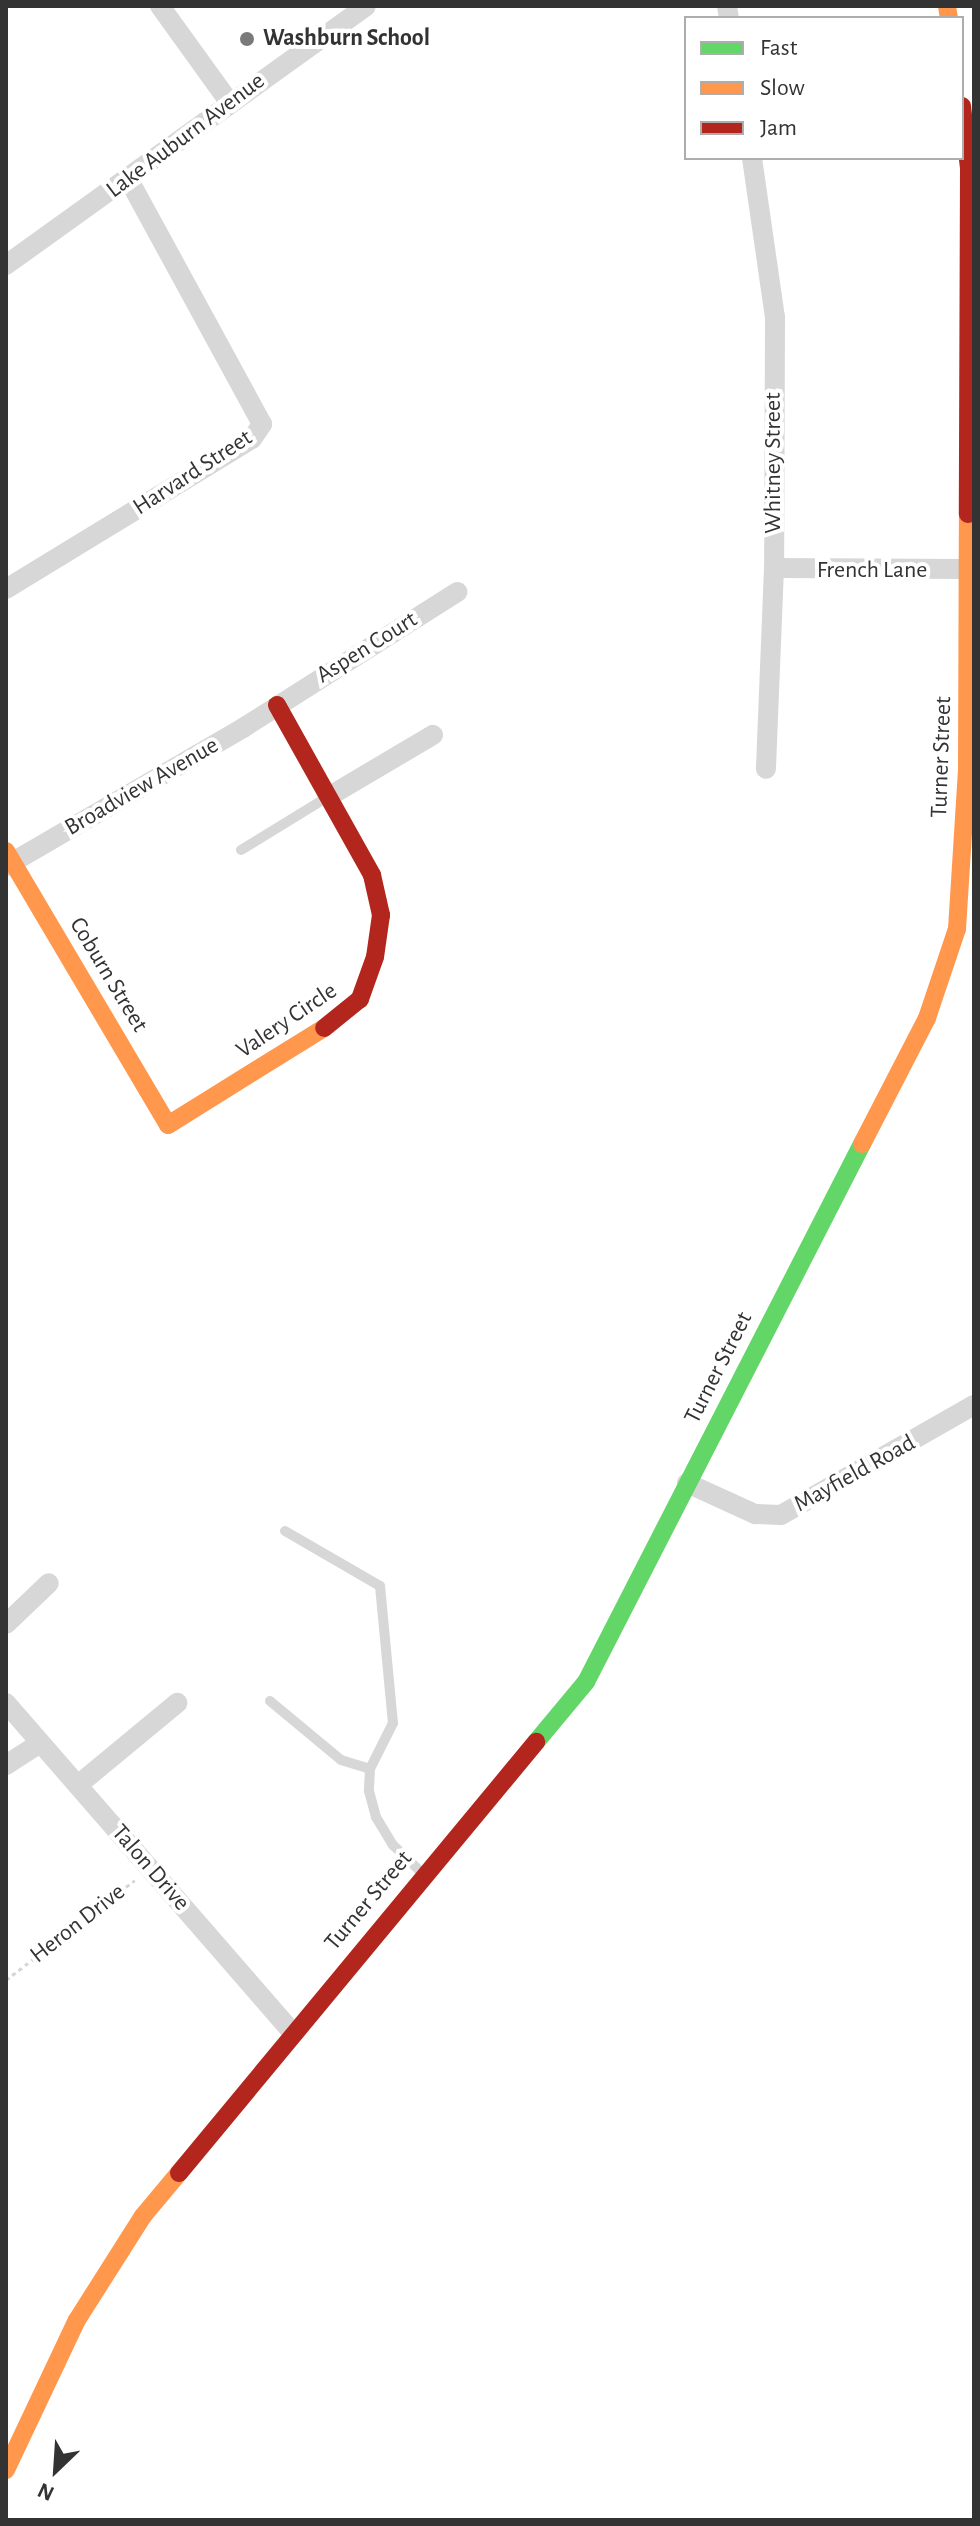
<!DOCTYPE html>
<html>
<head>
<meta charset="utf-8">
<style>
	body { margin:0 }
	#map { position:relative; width:980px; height:2526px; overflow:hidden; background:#fff; font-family:"Alegreya Sans",sans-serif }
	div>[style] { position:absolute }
	.path>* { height:3px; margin-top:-1.5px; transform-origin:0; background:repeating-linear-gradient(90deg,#d6d6d6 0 4px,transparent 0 8px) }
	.lane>* { height:10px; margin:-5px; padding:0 5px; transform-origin:5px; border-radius:5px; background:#d7d7d7 }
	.street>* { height:20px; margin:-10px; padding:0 10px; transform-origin:10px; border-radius:10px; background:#d7d7d7 }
	.fast>* { height:18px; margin:-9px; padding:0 9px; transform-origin:9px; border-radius:9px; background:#63d668 }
	.slow>* { height:18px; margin:-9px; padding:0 9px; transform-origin:9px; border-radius:9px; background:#ff974d }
	.jam>* { height:18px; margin:-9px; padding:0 9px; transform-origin:9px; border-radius:9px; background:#b3261e }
	.dots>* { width:22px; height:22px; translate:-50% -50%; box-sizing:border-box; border:4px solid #fff; border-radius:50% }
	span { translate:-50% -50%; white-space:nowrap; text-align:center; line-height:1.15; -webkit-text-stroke:8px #fff; paint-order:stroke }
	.poi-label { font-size:24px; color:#333; font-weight:700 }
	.left { translate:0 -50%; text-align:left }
	.street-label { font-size:24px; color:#333 }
	.frame { position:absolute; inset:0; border:8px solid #333; pointer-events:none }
	.legend { position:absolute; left:684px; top:16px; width:280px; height:144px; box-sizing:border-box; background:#fff; border:2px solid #adadad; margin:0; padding:10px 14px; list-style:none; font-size:24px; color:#333 }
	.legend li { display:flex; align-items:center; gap:16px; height:40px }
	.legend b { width:40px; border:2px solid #adadad }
	.north { position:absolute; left:16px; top:2430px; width:80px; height:80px; -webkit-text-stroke:6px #fff; paint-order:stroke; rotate:205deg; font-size:22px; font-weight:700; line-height:32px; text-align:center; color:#333 }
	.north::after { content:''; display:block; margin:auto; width:28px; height:36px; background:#333; clip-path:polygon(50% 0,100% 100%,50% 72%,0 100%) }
</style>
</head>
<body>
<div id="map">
	<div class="path">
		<i style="left:6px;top:1980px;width:163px;rotate:-37.8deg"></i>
	</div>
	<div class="lane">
		<i style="left:241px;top:850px;width:100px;rotate:-31.5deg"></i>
		<i style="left:285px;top:1531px;width:110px;rotate:30.1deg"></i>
		<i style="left:380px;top:1586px;width:138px;rotate:84.6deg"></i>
		<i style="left:393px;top:1723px;width:51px;rotate:116.6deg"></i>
		<i style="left:370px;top:1769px;width:22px;rotate:93deg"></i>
		<i style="left:369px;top:1791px;width:27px;rotate:75deg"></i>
		<i style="left:376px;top:1817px;width:33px;rotate:59deg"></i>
		<i style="left:393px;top:1845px;width:42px;rotate:44deg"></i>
		<i style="left:270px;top:1701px;width:92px;rotate:39.7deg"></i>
		<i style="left:341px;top:1760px;width:30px;rotate:17deg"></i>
	</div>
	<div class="street">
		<i style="left:160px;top:6px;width:120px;rotate:54.2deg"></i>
		<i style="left:727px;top:6px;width:12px;rotate:81deg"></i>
		<i style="left:752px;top:158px;width:161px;rotate:81.8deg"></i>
		<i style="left:775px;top:317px;width:251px;rotate:90.2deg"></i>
		<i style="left:774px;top:568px;width:201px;rotate:92.3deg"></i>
		<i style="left:6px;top:265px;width:443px;rotate:-35.7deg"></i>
		<i style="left:774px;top:568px;width:195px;rotate:0.3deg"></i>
		<i style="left:6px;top:589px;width:288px;rotate:-31.4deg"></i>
		<i style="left:252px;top:439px;width:18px;rotate:-56deg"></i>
		<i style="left:262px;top:424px;width:278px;rotate:-118.6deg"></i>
		<i style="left:328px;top:797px;width:122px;rotate:-30.6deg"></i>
		<i style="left:6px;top:866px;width:274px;rotate:-30.2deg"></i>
		<i style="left:243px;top:728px;width:254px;rotate:-32.4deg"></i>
		<i style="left:687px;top:1483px;width:75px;rotate:24.5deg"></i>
		<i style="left:755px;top:1514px;width:26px;rotate:2deg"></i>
		<i style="left:781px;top:1515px;width:222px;rotate:-29.7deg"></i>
		<i style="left:6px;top:1624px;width:59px;rotate:-43.6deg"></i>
		<i style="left:6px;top:1703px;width:437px;rotate:49deg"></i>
		<i style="left:6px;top:1765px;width:40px;rotate:-32.9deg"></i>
		<i style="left:78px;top:1785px;width:129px;rotate:-39.6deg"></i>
	</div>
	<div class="fast">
		<i style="left:536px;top:1742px;width:78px;rotate:-50.2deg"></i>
		<i style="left:586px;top:1682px;width:605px;rotate:-62.84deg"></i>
	</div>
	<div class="slow">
		<i style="left:947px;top:6px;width:12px;rotate:81deg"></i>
		<i style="left:6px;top:851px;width:318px;rotate:59.4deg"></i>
		<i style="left:168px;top:1125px;width:184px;rotate:-31.9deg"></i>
		<i style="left:862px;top:1144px;width:142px;rotate:-62.7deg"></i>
		<i style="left:927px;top:1018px;width:94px;rotate:-71.4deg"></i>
		<i style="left:957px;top:929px;width:158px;rotate:-86.4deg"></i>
		<i style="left:967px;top:771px;width:257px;rotate:-89.8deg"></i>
		<i style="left:6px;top:2470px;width:166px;rotate:-64.7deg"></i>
		<i style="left:77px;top:2320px;width:123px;rotate:-57.6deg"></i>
		<i style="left:143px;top:2216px;width:56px;rotate:-50.1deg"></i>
	</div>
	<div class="jam">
		<i style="left:962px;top:106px;width:62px;rotate:83.6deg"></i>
		<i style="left:969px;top:168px;width:346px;rotate:90.2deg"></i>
		<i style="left:277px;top:705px;width:195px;rotate:60.8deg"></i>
		<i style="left:372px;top:875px;width:41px;rotate:77.3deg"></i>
		<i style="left:381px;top:915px;width:42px;rotate:98.1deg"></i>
		<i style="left:375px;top:957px;width:45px;rotate:109.7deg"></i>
		<i style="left:360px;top:999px;width:46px;rotate:141.1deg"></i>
		<i style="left:179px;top:2173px;width:560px;rotate:-50.36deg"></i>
	</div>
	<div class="dots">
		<i style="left:247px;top:39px;background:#7a7a7a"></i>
	</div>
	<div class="poi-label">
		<span class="left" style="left:263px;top:39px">Washburn School</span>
	</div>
	<div class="street-label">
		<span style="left:186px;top:136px;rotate:-37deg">Lake Auburn Avenue</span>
		<span style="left:774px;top:463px;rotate:-90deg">Whitney Street</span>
		<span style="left:193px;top:473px;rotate:-33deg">Harvard Street</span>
		<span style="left:872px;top:571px">French Lane</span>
		<span style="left:367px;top:648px;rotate:-32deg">Aspen Court</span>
		<span style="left:942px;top:757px;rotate:-88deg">Turner Street</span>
		<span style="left:142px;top:787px;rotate:-30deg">Broadview Avenue</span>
		<span style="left:108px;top:975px;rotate:59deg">Coburn Street</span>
		<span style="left:287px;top:1021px;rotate:-34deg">Valery Circle</span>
		<span style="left:719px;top:1368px;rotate:-63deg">Turner Street</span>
		<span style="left:855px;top:1474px;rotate:-29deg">Mayfield Road</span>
		<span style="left:150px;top:1868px;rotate:49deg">Talon Drive</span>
		<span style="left:369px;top:1901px;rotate:-50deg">Turner Street</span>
		<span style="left:78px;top:1924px;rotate:-38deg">Heron Drive</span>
	</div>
	<div class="frame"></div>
	<ul class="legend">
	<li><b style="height:10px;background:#63d668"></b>Fast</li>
	<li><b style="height:10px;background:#ff974d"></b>Slow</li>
	<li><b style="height:10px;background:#b3261e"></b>Jam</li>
	</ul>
	<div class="north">N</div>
</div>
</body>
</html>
